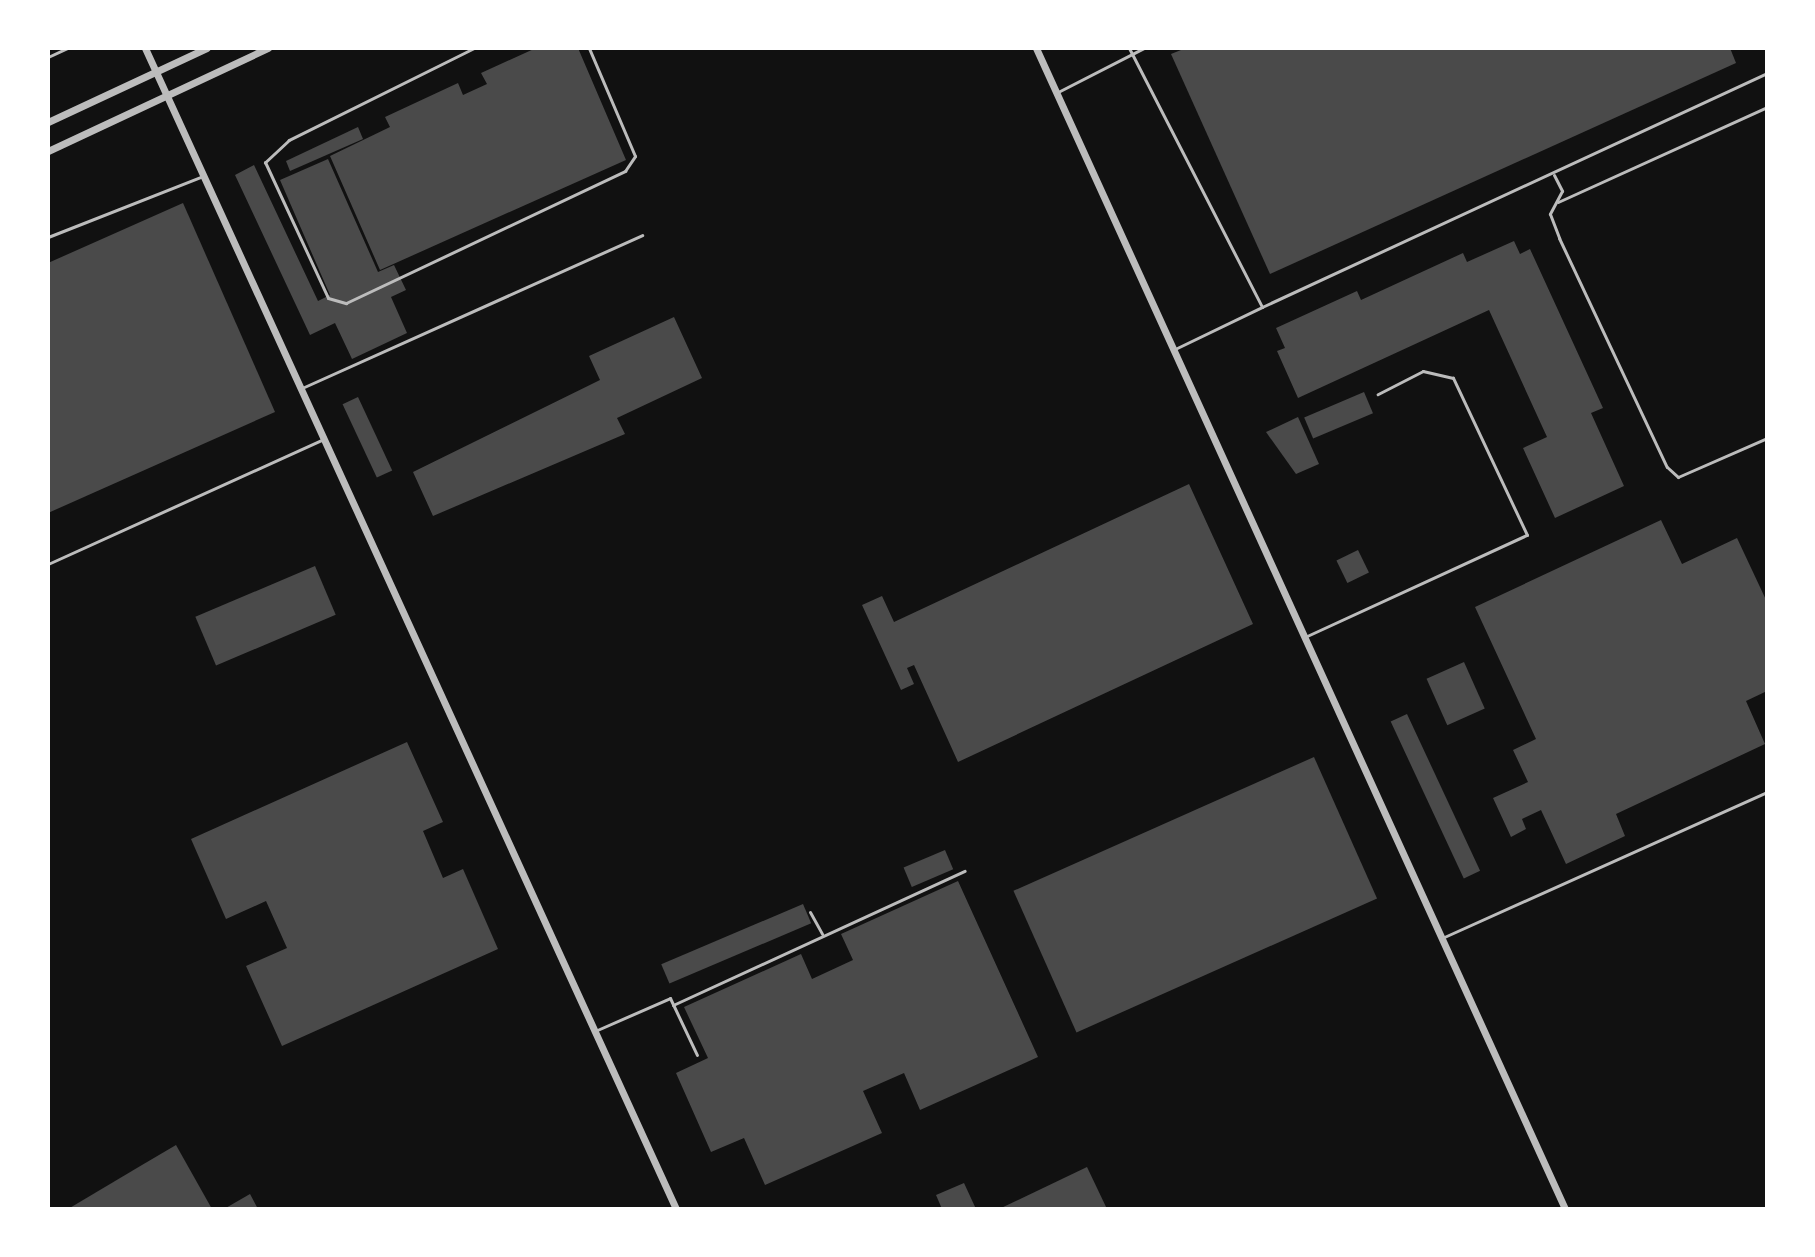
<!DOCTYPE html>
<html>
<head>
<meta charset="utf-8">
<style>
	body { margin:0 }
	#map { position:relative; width:1815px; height:1257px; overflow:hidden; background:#111; font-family:"Asap Condensed",sans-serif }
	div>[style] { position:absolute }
	.building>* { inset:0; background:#4a4a4a; transform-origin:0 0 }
	.service>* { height:3px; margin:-1.5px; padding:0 1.5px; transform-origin:1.5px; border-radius:1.5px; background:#bcbcbc }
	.minor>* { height:7px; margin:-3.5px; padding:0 3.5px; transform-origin:3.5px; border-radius:3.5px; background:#bcbcbc }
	span { translate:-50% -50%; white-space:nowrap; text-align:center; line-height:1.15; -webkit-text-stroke:8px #fff; paint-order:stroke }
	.frame { position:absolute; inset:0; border:50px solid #fff; pointer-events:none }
</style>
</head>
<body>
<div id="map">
	<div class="building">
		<i style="clip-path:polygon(536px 48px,578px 48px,626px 160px,380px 270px,330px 156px,390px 127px,385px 117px,458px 83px,463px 95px,487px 84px,481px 73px)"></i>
		<i style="clip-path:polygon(1186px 48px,1730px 48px,1736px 63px,1270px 274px,1171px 54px)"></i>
		<i style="clip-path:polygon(358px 127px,363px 139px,290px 171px,286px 161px)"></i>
		<i style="clip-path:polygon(328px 159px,378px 272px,394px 265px,406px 290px,391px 297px,407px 333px,352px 359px,335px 323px,310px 335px,235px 175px,254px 165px,318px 301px,330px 295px,280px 180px)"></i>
		<i style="clip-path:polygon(183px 203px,275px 412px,48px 513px,48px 263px)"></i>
		<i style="clip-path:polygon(1514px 241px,1520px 254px,1530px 249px,1603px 408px,1591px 413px,1624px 486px,1555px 518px,1523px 448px,1547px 437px,1489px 310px,1298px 398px,1277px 351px,1285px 348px,1276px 328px,1357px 291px,1361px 300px,1463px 253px,1467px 262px)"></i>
		<i style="clip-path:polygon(674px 317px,702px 378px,617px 418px,625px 434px,433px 516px,413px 472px,600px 380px,589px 356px)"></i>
		<i style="left:1364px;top:392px;width:23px;height:65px;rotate:67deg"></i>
		<i style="left:358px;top:397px;width:81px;height:17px;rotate:65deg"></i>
		<i style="clip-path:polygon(1298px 417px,1319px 464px,1296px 474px,1266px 432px)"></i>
		<i style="clip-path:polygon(1189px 484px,1253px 624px,958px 762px,914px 665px,907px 668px,914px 684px,901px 690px,862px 605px,882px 596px,894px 622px)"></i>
		<i style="clip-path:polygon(1661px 520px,1682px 564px,1737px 538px,1767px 602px,1767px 691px,1746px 701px,1765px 744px,1616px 814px,1625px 836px,1566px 864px,1541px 810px,1522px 819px,1526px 829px,1511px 837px,1493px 798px,1528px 782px,1513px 750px,1536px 739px,1475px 607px)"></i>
		<i style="left:1358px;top:550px;width:25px;height:24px;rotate:64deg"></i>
		<i style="left:315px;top:566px;width:53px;height:130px;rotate:67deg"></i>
		<i style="left:1464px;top:662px;width:51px;height:41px;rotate:66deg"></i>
		<i style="left:1407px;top:714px;width:173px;height:18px;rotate:65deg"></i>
		<i style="clip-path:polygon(407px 742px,443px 822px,423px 831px,443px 878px,463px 869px,498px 949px,282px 1046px,246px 966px,287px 948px,266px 901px,226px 919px,191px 839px)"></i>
		<i style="left:1314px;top:757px;width:155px;height:329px;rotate:66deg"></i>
		<i style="left:945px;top:850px;width:21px;height:45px;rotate:67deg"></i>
		<i style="clip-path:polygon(958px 881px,1038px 1057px,920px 1110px,904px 1073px,863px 1091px,882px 1133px,765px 1185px,744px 1138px,711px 1152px,676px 1073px,708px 1058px,684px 1007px,801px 954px,812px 979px,853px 960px,841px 934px)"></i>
		<i style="left:803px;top:904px;width:21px;height:154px;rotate:67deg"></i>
		<i style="clip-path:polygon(176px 1145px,212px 1209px,68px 1209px,142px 1165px)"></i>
		<i style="clip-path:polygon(1087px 1167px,1107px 1209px,999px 1209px)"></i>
		<i style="clip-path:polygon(964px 1183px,976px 1209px,942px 1209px,936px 1195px)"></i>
		<i style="clip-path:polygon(250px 1194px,258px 1209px,224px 1209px)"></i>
	</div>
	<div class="service">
		<i style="left:474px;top:48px;width:207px;rotate:153.6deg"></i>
		<i style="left:289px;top:140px;width:33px;rotate:137deg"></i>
		<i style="left:265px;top:162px;width:150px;rotate:65.1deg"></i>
		<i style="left:328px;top:298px;width:19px;rotate:16deg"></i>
		<i style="left:346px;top:303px;width:309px;rotate:-25.3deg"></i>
		<i style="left:625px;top:171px;width:18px;rotate:-56deg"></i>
		<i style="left:635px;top:156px;width:117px;rotate:-113.1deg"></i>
		<i style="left:1129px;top:48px;width:291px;rotate:62.8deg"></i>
		<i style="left:1262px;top:307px;width:557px;rotate:-24.86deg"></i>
		<i style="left:48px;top:57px;width:21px;rotate:-25deg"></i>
		<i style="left:1056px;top:93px;width:99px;rotate:-27.1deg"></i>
		<i style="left:1554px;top:175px;width:18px;rotate:63deg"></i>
		<i style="left:1562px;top:191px;width:26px;rotate:118deg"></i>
		<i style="left:1550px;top:214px;width:26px;rotate:69deg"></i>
		<i style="left:1559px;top:238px;width:253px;rotate:64.8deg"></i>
		<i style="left:1667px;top:467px;width:15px;rotate:42deg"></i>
		<i style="left:1678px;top:477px;width:97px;rotate:-23.7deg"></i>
		<i style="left:1558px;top:202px;width:230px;rotate:-24.4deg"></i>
		<i style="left:48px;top:237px;width:167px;rotate:-21.5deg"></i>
		<i style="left:1175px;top:349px;width:97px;rotate:-25.8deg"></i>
		<i style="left:302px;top:388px;width:373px;rotate:-24.2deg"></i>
		<i style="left:48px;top:564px;width:300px;rotate:-24.4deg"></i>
		<i style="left:1307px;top:636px;width:242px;rotate:-24.7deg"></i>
		<i style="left:1527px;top:535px;width:174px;rotate:-115.2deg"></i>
		<i style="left:1453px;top:378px;width:31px;rotate:-167deg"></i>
		<i style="left:1423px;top:371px;width:51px;rotate:152.9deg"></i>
		<i style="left:810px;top:912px;width:25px;rotate:61deg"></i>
		<i style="left:1442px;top:938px;width:356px;rotate:-24.2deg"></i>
		<i style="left:673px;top:1005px;width:321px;rotate:-24.7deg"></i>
		<i style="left:595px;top:1031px;width:82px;rotate:-23.7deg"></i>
		<i style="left:670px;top:998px;width:63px;rotate:64.7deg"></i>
	</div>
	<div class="minor">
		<i style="left:145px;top:48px;width:1277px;rotate:65.42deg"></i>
		<i style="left:1036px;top:48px;width:1276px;rotate:65.5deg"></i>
		<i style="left:48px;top:122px;width:175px;rotate:-25deg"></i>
		<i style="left:48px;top:151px;width:243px;rotate:-25.1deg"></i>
	</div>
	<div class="frame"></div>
</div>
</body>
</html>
